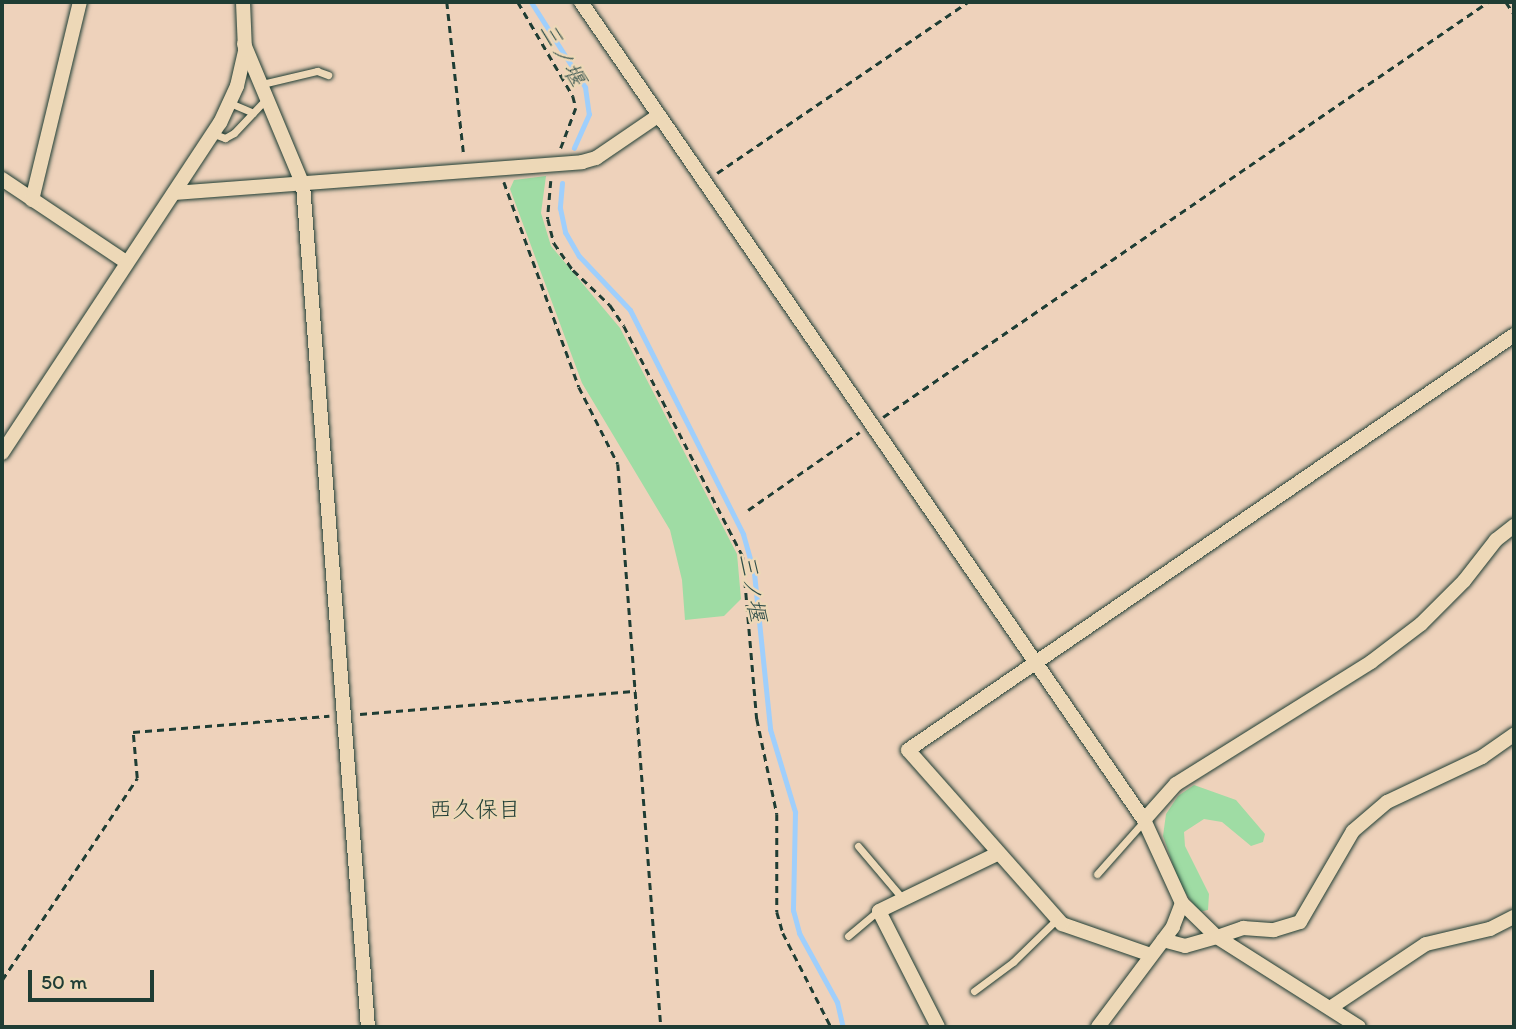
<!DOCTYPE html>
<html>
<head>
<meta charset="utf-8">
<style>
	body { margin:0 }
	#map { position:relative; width:1516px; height:1029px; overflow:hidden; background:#eed2bb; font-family:Itim,"Klee One",sans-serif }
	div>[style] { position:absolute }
	.green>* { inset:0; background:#9fdca4 }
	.stream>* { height:5px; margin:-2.5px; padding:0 2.5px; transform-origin:2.5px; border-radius:2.5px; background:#9fcffc }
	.path>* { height:2.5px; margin-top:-1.25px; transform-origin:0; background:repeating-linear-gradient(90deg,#1f3d34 0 7px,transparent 0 12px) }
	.roads { filter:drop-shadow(0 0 2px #1f3d34) drop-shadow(0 0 2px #1f3d34) }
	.service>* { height:7px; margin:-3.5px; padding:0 3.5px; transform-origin:3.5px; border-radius:3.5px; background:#edd8b7 }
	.minor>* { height:14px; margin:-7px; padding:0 7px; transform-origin:7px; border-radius:7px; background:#edd8b7 }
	span { translate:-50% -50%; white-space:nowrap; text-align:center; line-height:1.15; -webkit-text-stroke:5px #edd8b7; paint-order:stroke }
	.water-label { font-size:23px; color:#2c4c48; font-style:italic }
	.neighbourhood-label { font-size:23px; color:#1f3d34 }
	.frame { position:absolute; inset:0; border:4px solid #1f3d34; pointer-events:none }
	.scale { position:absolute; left:28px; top:970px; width:126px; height:32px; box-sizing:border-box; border:4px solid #1f3d34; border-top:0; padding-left:9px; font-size:21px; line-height:24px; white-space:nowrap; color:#1f3d34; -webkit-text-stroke:5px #edd8b7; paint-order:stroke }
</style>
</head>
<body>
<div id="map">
	<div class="green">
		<i style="clip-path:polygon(546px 176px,541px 213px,551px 246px,620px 328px,737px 554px,741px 599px,724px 616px,685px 620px,682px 580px,670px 530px,582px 383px,510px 189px,514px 180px)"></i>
		<i style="clip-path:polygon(1194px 785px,1236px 800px,1265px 834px,1263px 842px,1251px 846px,1222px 822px,1204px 819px,1184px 832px,1185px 846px,1209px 894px,1208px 910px,1199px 912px,1180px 885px,1163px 836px,1166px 814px,1178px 796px)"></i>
	</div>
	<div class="stream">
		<i style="left:531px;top:2px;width:101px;rotate:57.6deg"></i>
		<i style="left:585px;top:87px;width:27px;rotate:82deg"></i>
		<i style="left:589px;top:114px;width:37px;rotate:114deg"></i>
		<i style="left:562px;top:183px;width:25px;rotate:95deg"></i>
		<i style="left:560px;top:208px;width:25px;rotate:78deg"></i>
		<i style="left:565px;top:232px;width:28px;rotate:60deg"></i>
		<i style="left:579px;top:256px;width:74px;rotate:46.6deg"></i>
		<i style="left:630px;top:310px;width:251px;rotate:63.2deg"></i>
		<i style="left:743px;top:534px;width:41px;rotate:74.2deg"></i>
		<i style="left:754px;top:573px;width:157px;rotate:84.1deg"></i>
		<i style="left:770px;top:729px;width:87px;rotate:73.2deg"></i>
		<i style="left:795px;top:812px;width:98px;rotate:91.2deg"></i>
		<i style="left:793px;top:910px;width:24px;rotate:75deg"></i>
		<i style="left:799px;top:933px;width:79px;rotate:61.2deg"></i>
		<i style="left:837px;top:1002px;width:26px;rotate:77deg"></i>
	</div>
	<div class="path">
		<i style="left:447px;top:2px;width:154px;rotate:83.7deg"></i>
		<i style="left:518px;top:2px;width:109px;rotate:59.7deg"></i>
		<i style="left:573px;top:96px;width:12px;rotate:76deg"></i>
		<i style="left:576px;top:108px;width:43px;rotate:110.6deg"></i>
		<i style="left:1506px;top:2px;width:14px;rotate:56deg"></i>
		<i style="left:717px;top:173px;width:304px;rotate:-34.3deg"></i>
		<i style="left:551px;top:181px;width:38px;rotate:95deg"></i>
		<i style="left:548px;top:219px;width:25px;rotate:76deg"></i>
		<i style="left:554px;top:243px;width:33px;rotate:55deg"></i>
		<i style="left:573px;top:270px;width:51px;rotate:43.4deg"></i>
		<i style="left:610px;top:305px;width:25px;rotate:56deg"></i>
		<i style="left:624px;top:326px;width:260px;rotate:62.7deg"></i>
		<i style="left:743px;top:557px;width:163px;rotate:85.1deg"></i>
		<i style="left:757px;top:719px;width:97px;rotate:78.1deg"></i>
		<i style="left:777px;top:814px;width:98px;rotate:90deg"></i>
		<i style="left:777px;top:912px;width:22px;rotate:74deg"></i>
		<i style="left:783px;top:933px;width:106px;rotate:62.9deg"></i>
		<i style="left:504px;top:182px;width:218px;rotate:69.9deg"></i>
		<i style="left:579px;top:387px;width:86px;rotate:63.1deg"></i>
		<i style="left:618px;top:464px;width:565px;rotate:85.63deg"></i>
		<i style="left:883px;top:417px;width:734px;rotate:-34.45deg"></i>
		<i style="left:748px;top:510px;width:136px;rotate:-34.9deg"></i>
		<i style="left:360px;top:714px;width:277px;rotate:-4.8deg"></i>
		<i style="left:2px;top:980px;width:243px;rotate:-56.2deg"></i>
		<i style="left:137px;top:778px;width:46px;rotate:-95deg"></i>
		<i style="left:133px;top:732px;width:197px;rotate:-4.7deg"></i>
	</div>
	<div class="roads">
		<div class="service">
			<i style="left:262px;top:84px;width:57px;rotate:-13.3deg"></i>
			<i style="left:317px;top:71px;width:12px;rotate:20deg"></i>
			<i style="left:230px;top:103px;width:25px;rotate:23deg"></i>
			<i style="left:214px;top:134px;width:12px;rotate:20deg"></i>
			<i style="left:225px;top:138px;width:10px;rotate:-29deg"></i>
			<i style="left:234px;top:133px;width:47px;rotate:-46.7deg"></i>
			<i style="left:858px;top:846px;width:70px;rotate:49.7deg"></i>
			<i style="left:1097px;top:874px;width:71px;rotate:-48.4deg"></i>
			<i style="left:848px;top:936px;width:39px;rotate:-40deg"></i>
			<i style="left:974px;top:991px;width:49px;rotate:-36.6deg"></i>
			<i style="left:1013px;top:962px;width:62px;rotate:-44.3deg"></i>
		</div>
		<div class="minor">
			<i style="left:581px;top:2px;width:993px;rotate:55.46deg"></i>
			<i style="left:1144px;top:820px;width:91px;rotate:65.4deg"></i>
			<i style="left:1182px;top:903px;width:26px;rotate:111deg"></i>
			<i style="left:1173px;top:927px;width:125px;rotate:126.9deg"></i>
			<i style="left:244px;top:44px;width:153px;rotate:67.3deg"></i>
			<i style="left:303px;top:185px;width:845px;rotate:85.59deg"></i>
			<i style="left:2px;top:179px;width:149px;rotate:33.8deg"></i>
			<i style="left:174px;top:193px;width:409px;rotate:-4.3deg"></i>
			<i style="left:582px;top:162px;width:15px;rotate:-16deg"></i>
			<i style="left:596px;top:158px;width:76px;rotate:-34.3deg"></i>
			<i style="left:32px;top:200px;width:204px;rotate:-76.4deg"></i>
			<i style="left:2px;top:453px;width:396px;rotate:-56.6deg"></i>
			<i style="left:220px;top:123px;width:41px;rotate:-65.3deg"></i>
			<i style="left:237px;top:86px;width:37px;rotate:-77deg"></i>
			<i style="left:245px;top:50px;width:48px;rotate:-92.4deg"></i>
			<i style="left:1144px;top:820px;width:48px;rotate:-48.4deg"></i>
			<i style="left:1176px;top:784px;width:230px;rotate:-32deg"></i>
			<i style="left:1371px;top:662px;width:63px;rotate:-37.2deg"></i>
			<i style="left:1421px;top:624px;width:61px;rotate:-45deg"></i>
			<i style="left:1464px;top:581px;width:52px;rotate:-52deg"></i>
			<i style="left:1496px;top:540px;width:23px;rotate:-38deg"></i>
			<i style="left:1182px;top:903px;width:49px;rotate:44.2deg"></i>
			<i style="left:1217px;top:937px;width:28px;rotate:-19deg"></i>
			<i style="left:1243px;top:928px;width:31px;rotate:4deg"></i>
			<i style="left:1274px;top:930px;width:27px;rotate:-17deg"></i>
			<i style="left:1300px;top:922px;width:105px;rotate:-59.8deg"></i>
			<i style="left:1353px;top:831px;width:45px;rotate:-40.5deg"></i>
			<i style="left:1387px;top:802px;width:105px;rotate:-25.3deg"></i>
			<i style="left:1482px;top:757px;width:39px;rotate:-35deg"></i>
			<i style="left:1163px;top:940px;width:23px;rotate:15deg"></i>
			<i style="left:1185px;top:946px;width:33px;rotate:-16deg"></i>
			<i style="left:1217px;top:937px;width:168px;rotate:32.4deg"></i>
			<i style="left:1151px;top:955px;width:94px;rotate:-160.8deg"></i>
			<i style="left:1062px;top:924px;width:232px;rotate:-131.5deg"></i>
			<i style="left:908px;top:750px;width:734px;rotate:-34.4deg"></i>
			<i style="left:1330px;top:1008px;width:115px;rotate:-33.7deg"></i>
			<i style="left:1426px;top:944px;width:66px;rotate:-13.2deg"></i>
			<i style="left:1490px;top:929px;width:27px;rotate:-27deg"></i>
			<i style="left:938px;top:1027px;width:130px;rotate:-117deg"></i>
			<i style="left:879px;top:911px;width:133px;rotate:-25.8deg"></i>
		</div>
	</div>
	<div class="water-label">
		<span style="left:563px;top:54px;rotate:60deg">三ノ堰</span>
		<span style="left:753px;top:587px;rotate:80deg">三ノ堰</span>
	</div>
	<div class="neighbourhood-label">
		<span style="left:475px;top:809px">西久保目</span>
	</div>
	<div class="frame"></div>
	<div class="scale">50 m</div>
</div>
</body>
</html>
